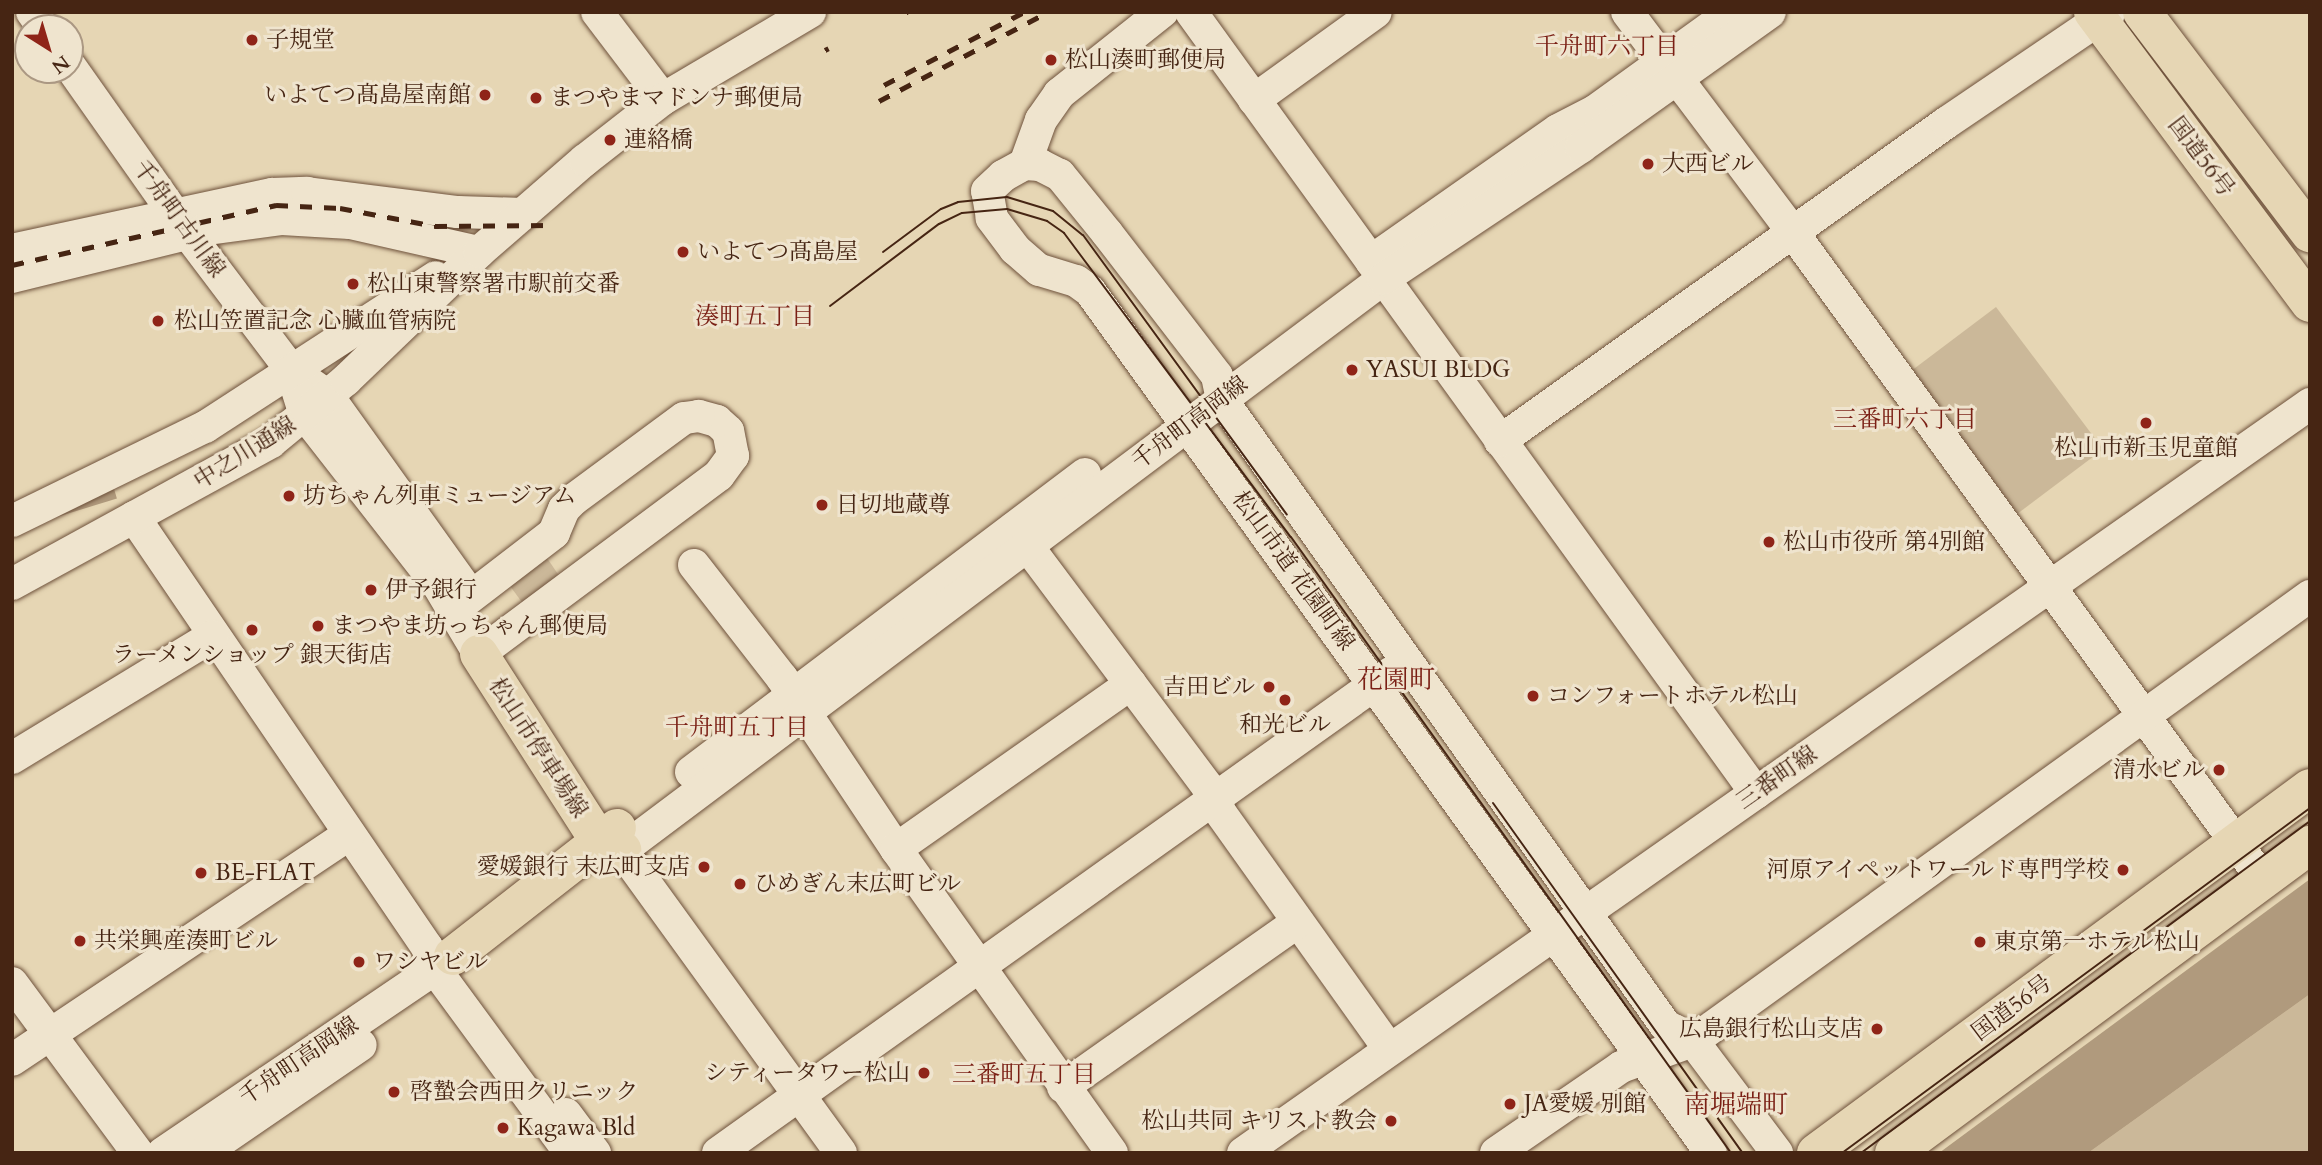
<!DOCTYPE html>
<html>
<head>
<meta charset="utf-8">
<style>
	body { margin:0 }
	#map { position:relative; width:2322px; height:1165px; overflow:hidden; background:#e6d6b4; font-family:Cardo,"Noto Serif JP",serif }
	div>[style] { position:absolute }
	.green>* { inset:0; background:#cbb899; transform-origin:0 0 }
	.water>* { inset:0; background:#b09a7d; transform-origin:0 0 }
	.roads { filter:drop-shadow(0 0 2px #6e513b) drop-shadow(0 0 2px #6e513b) }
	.minor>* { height:32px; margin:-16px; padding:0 16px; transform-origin:16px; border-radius:16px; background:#efe4ce }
	.major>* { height:38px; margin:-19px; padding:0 19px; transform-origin:19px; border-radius:19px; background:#e6d6b4 }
	.highway>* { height:38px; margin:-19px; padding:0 19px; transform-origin:19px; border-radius:19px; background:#e6d6b4 }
	.tram>* { height:2px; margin:-1px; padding:0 1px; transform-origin:1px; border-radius:1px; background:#462513 }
	.rail>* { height:5px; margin-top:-2.5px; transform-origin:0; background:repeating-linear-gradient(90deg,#462513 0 12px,transparent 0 24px) }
	.dots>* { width:19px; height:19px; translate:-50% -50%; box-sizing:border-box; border:4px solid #efe4ce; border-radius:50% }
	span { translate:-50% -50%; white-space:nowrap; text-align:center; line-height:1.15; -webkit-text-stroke:6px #efe4ce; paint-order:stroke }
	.poi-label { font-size:23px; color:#462513 }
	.left { translate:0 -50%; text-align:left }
	.right { translate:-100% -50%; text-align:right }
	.street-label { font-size:23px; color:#462513 }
	.neighbourhood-label { font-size:24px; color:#7a1f14 }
	.quarter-label { font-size:26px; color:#7a1f14 }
	.frame { position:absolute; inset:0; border:14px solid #462513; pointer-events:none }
	.north { position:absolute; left:14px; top:14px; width:70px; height:70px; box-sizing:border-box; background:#efe4ce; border:2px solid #ab9883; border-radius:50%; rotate:143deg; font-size:19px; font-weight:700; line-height:28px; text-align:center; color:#462513 }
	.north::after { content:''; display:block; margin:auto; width:24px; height:32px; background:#8f2418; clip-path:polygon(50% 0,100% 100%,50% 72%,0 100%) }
</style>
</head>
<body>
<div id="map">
	<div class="green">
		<i style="left:1996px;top:307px;width:178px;height:113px;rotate:53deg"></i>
		<i style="clip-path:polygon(547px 558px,560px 577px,524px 605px,507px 582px)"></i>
		<i style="clip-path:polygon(2310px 994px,2310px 1153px,2088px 1153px)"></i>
	</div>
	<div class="water">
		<i style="left:114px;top:489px;width:10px;height:116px;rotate:73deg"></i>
		<i style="clip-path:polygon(2310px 879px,2310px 994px,2088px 1153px,1939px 1153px)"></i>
	</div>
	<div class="roads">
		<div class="minor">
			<i style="left:32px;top:12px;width:19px;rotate:55deg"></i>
			<i style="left:597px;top:12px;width:109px;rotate:52.8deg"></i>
			<i style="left:1191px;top:12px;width:964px;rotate:54.12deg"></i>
			<i style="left:1627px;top:12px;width:278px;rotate:53deg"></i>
			<i style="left:1794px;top:234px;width:798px;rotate:54.02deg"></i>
			<i style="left:70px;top:66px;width:207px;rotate:54.8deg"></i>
			<i style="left:189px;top:235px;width:169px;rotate:52.9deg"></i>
			<i style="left:291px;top:370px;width:45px;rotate:35.1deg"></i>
			<i style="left:328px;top:396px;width:242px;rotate:54.4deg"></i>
			<i style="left:1254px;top:100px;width:150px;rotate:-35.8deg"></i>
			<i style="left:1025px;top:164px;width:47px;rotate:-70deg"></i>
			<i style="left:1041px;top:120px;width:32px;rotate:-55deg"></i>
			<i style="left:1059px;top:94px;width:132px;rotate:-38.5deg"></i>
			<i style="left:12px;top:250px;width:266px;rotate:-12.2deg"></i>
			<i style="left:272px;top:194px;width:35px;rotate:-2deg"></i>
			<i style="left:307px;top:193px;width:152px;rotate:7.2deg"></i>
			<i style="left:458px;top:212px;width:65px;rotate:1.8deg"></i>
			<i style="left:1371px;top:261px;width:228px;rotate:-35deg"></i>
			<i style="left:1558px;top:130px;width:42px;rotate:-27.2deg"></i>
			<i style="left:1595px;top:111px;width:169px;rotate:-35.9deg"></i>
			<i style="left:12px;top:277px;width:202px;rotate:-13.8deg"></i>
			<i style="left:208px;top:229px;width:75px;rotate:-7.7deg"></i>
			<i style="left:282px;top:219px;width:68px;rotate:3.4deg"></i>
			<i style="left:350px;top:223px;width:132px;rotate:12.7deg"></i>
			<i style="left:291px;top:370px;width:47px;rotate:72.7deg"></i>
			<i style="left:305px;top:415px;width:216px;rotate:52deg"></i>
			<i style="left:438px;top:585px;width:80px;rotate:59.3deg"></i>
			<i style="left:479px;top:654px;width:299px;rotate:-36.7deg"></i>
			<i style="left:719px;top:475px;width:24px;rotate:-54deg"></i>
			<i style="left:733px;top:456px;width:25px;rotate:-101deg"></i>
			<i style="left:728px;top:431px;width:15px;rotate:-138deg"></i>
			<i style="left:717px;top:421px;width:19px;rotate:-164deg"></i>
			<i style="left:699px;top:416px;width:15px;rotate:172deg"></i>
			<i style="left:684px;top:418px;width:137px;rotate:143.6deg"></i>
			<i style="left:574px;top:499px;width:14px;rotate:135deg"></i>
			<i style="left:564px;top:509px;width:26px;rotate:113deg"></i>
			<i style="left:554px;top:533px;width:125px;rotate:142.5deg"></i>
			<i style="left:1500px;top:441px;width:548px;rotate:-35.49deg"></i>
			<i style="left:1946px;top:123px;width:198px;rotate:-34.1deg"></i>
			<i style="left:134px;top:517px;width:520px;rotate:55.73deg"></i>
			<i style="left:427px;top:947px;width:23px;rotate:70deg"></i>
			<i style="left:435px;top:969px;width:228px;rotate:53.7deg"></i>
			<i style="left:12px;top:521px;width:215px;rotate:-26deg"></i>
			<i style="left:205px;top:427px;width:275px;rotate:-33deg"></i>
			<i style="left:1014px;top:528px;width:322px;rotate:53.2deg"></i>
			<i style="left:1207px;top:786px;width:29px;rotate:63deg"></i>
			<i style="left:1220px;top:812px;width:291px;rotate:54.5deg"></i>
			<i style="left:694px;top:565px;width:143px;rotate:52.1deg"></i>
			<i style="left:782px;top:678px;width:206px;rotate:56.3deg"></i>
			<i style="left:896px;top:849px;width:373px;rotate:54.6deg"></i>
			<i style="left:12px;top:584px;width:295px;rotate:-28.7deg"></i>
			<i style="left:271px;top:442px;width:97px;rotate:-39.6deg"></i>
			<i style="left:346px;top:380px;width:185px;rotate:-43.9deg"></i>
			<i style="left:479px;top:252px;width:140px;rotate:-41deg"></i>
			<i style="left:585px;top:160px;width:99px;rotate:-38deg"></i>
			<i style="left:663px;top:99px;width:171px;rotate:-30.6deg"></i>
			<i style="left:12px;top:758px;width:235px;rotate:-31.3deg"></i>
			<i style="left:691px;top:772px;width:494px;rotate:-37.1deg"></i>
			<i style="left:896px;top:849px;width:287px;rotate:-35.1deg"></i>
			<i style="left:12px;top:983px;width:212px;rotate:53.5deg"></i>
			<i style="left:12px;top:1060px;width:406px;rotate:-33.8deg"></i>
			<i style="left:1063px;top:1087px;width:287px;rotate:-35.1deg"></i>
			<i style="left:566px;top:1114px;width:49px;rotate:53.4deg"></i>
			<i style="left:163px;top:1153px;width:349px;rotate:-34.1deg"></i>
			<i style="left:203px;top:1153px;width:191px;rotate:-34.4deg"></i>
			<i style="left:718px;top:1153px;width:828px;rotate:-35.51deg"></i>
			<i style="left:841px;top:1153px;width:374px;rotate:-125.9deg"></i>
			<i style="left:622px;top:850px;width:951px;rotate:-36.88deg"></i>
			<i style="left:1383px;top:279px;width:238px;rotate:-33.7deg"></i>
			<i style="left:1581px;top:147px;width:232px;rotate:-35.5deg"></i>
			<i style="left:1243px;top:1153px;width:1304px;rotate:-35.07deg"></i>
			<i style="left:1496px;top:1153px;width:152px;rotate:-34.5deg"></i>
			<i style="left:1621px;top:1067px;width:77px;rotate:-19.9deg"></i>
			<i style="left:1693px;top:1041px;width:761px;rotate:-35.8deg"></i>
			<i style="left:1711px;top:1153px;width:1062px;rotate:-125.77deg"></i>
			<i style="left:1090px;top:291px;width:17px;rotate:-144deg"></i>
			<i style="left:1076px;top:281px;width:39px;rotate:-163deg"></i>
			<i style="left:1039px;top:270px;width:32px;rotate:-139deg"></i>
			<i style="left:1015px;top:249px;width:39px;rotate:-127deg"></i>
			<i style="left:992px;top:218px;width:27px;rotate:-100deg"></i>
			<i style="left:987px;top:191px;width:22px;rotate:-43deg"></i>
			<i style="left:1003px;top:176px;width:25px;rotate:-29deg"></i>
			<i style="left:1025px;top:164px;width:15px;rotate:4deg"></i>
			<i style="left:1040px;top:165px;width:22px;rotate:27deg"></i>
			<i style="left:1060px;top:175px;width:75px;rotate:51deg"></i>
			<i style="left:1107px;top:233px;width:180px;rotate:52.4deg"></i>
			<i style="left:1217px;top:376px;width:25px;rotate:78deg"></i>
			<i style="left:1222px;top:400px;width:766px;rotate:54.67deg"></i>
			<i style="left:1665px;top:1025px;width:32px;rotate:30deg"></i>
			<i style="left:1693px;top:1041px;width:140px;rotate:53.1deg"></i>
		</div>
		<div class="major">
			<i style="left:479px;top:654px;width:222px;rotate:57.3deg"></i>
			<i style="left:599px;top:841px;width:25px;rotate:21deg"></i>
			<i style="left:453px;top:956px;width:208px;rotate:-38deg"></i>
		</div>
		<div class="highway">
			<i style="left:2093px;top:12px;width:363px;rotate:53.3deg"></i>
			<i style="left:2142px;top:12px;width:278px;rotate:52.8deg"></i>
			<i style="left:1816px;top:1153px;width:614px;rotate:-36.46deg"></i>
			<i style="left:1894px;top:1153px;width:518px;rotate:-36.52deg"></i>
		</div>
	</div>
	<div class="tram">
		<i style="left:883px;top:252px;width:72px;rotate:-36.6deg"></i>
		<i style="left:941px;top:209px;width:18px;rotate:-22deg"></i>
		<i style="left:958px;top:202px;width:49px;rotate:-5.8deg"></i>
		<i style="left:1007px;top:197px;width:48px;rotate:16.9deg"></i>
		<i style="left:1053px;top:211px;width:38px;rotate:39deg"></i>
		<i style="left:1083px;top:235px;width:346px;rotate:53.9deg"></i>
		<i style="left:830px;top:306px;width:136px;rotate:-37deg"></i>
		<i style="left:939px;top:224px;width:25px;rotate:-26deg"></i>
		<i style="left:962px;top:213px;width:45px;rotate:-5.1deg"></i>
		<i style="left:1007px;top:209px;width:42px;rotate:16.7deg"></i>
		<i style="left:1047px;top:221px;width:21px;rotate:35deg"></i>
		<i style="left:1064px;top:233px;width:379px;rotate:53.3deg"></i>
		<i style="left:1291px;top:537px;width:757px;rotate:54.46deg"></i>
		<i style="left:1493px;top:803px;width:430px;rotate:54.5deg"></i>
		<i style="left:1842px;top:1153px;width:581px;rotate:-36.4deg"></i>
		<i style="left:1861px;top:1153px;width:558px;rotate:-36.48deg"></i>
	</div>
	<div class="rail">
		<i style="left:906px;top:13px;width:1px;rotate:-45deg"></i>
		<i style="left:825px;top:50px;width:4px;rotate:-27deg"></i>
		<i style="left:884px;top:85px;width:158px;rotate:-27.5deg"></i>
		<i style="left:879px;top:101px;width:191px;rotate:-27.8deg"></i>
		<i style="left:12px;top:265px;width:271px;rotate:-12.8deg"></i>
		<i style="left:276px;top:205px;width:64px;rotate:2.7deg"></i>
		<i style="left:340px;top:208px;width:97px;rotate:10.7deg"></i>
		<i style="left:435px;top:226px;width:118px;rotate:-0.5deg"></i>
	</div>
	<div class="dots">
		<i style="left:252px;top:40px;background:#8f2418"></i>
		<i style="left:1051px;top:60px;background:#8f2418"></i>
		<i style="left:485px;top:95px;background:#8f2418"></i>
		<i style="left:536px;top:98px;background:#8f2418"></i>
		<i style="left:610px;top:140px;background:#8f2418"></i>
		<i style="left:1648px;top:164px;background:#8f2418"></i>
		<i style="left:683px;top:252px;background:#8f2418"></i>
		<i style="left:353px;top:284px;background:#8f2418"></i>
		<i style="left:158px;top:321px;background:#8f2418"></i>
		<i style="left:1352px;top:370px;background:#8f2418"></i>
		<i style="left:2146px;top:423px;background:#8f2418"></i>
		<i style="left:289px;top:496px;background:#8f2418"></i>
		<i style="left:822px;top:505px;background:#8f2418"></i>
		<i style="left:1769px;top:542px;background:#8f2418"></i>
		<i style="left:371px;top:590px;background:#8f2418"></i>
		<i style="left:318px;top:626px;background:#8f2418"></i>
		<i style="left:252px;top:630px;background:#8f2418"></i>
		<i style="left:1269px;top:687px;background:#8f2418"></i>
		<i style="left:1533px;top:696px;background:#8f2418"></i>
		<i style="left:1285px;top:700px;background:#8f2418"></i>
		<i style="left:2219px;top:770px;background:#8f2418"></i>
		<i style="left:704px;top:867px;background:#8f2418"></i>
		<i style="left:2123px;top:870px;background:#8f2418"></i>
		<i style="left:201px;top:873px;background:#8f2418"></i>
		<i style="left:740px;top:884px;background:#8f2418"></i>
		<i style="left:80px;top:941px;background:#8f2418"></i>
		<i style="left:1980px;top:942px;background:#8f2418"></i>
		<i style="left:359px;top:962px;background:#8f2418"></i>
		<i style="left:1877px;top:1029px;background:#8f2418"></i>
		<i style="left:924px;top:1073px;background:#8f2418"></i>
		<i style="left:394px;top:1092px;background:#8f2418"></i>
		<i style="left:1510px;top:1104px;background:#8f2418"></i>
		<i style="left:1391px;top:1121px;background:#8f2418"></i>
		<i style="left:503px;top:1128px;background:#8f2418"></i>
	</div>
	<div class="poi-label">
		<span class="left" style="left:266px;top:40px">子規堂</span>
		<span class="left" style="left:1065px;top:60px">松山湊町郵便局</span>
		<span class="right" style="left:471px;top:95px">いよてつ髙島屋南館</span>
		<span class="left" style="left:550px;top:98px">まつやまマドンナ郵便局</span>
		<span class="left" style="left:624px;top:140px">連絡橋</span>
		<span class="left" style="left:1662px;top:164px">大西ビル</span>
		<span class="left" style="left:697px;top:252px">いよてつ髙島屋</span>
		<span class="left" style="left:367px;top:284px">松山東警察署市駅前交番</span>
		<span class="left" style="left:174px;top:321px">松山笠置記念 心臓血管病院</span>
		<span class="left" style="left:1366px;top:370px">YASUI BLDG</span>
		<span style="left:2146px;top:448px">松山市新玉児童館</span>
		<span class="left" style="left:303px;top:496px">坊ちゃん列車ミュージアム</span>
		<span class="left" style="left:836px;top:505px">日切地蔵尊</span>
		<span class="left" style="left:1783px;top:542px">松山市役所 第4別館</span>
		<span class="left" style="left:385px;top:590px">伊予銀行</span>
		<span class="left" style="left:332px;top:626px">まつやま坊っちゃん郵便局</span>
		<span style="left:252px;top:655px">ラーメンショップ 銀天街店</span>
		<span class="right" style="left:1255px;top:687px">吉田ビル</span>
		<span class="left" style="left:1547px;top:696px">コンフォートホテル松山</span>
		<span style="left:1285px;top:725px">和光ビル</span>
		<span class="right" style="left:2205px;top:770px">清水ビル</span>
		<span class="right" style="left:690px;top:867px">愛媛銀行 末広町支店</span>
		<span class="right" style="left:2109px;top:870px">河原アイペットワールド専門学校</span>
		<span class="left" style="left:215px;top:873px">BE-FLAT</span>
		<span class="left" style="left:754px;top:884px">ひめぎん末広町ビル</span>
		<span class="left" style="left:94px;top:941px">共栄興産湊町ビル</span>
		<span class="left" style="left:1994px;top:942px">東京第一ホテル松山</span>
		<span class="left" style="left:373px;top:962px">ワシヤビル</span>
		<span class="right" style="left:1863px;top:1029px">広島銀行松山支店</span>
		<span class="right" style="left:910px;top:1073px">シティータワー松山</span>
		<span class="left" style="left:410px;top:1092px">啓蟄会西田クリニック</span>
		<span class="left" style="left:1524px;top:1104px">JA愛媛 別館</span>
		<span class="right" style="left:1377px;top:1121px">松山共同 キリスト教会</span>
		<span class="left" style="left:517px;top:1128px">Kagawa Bld</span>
	</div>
	<div class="street-label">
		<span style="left:2201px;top:157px;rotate:53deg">国道56号</span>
		<span style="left:179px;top:219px;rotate:54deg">千舟町古川線</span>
		<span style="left:1190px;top:423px;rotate:-37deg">千舟町高岡線</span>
		<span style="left:245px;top:453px;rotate:-32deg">中之川通線</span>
		<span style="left:1293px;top:571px;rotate:54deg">松山市道 花園町線</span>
		<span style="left:538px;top:748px;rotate:57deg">松山市停車場線</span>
		<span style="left:1777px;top:778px;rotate:-35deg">三番町線</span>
		<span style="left:2012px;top:1008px;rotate:-37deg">国道56号</span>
		<span style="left:299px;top:1061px;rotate:-34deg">千舟町高岡線</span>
	</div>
	<div class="neighbourhood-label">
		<span style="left:1607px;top:47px">千舟町六丁目</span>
		<span style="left:755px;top:317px">湊町五丁目</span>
		<span style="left:1905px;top:420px">三番町六丁目</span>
		<span style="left:737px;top:728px">千舟町五丁目</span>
		<span style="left:1024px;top:1075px">三番町五丁目</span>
	</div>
	<div class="quarter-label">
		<span style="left:1396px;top:680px">花園町</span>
		<span style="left:1736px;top:1105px">南堀端町</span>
	</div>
	<div class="frame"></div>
	<div class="north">N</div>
</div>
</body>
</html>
